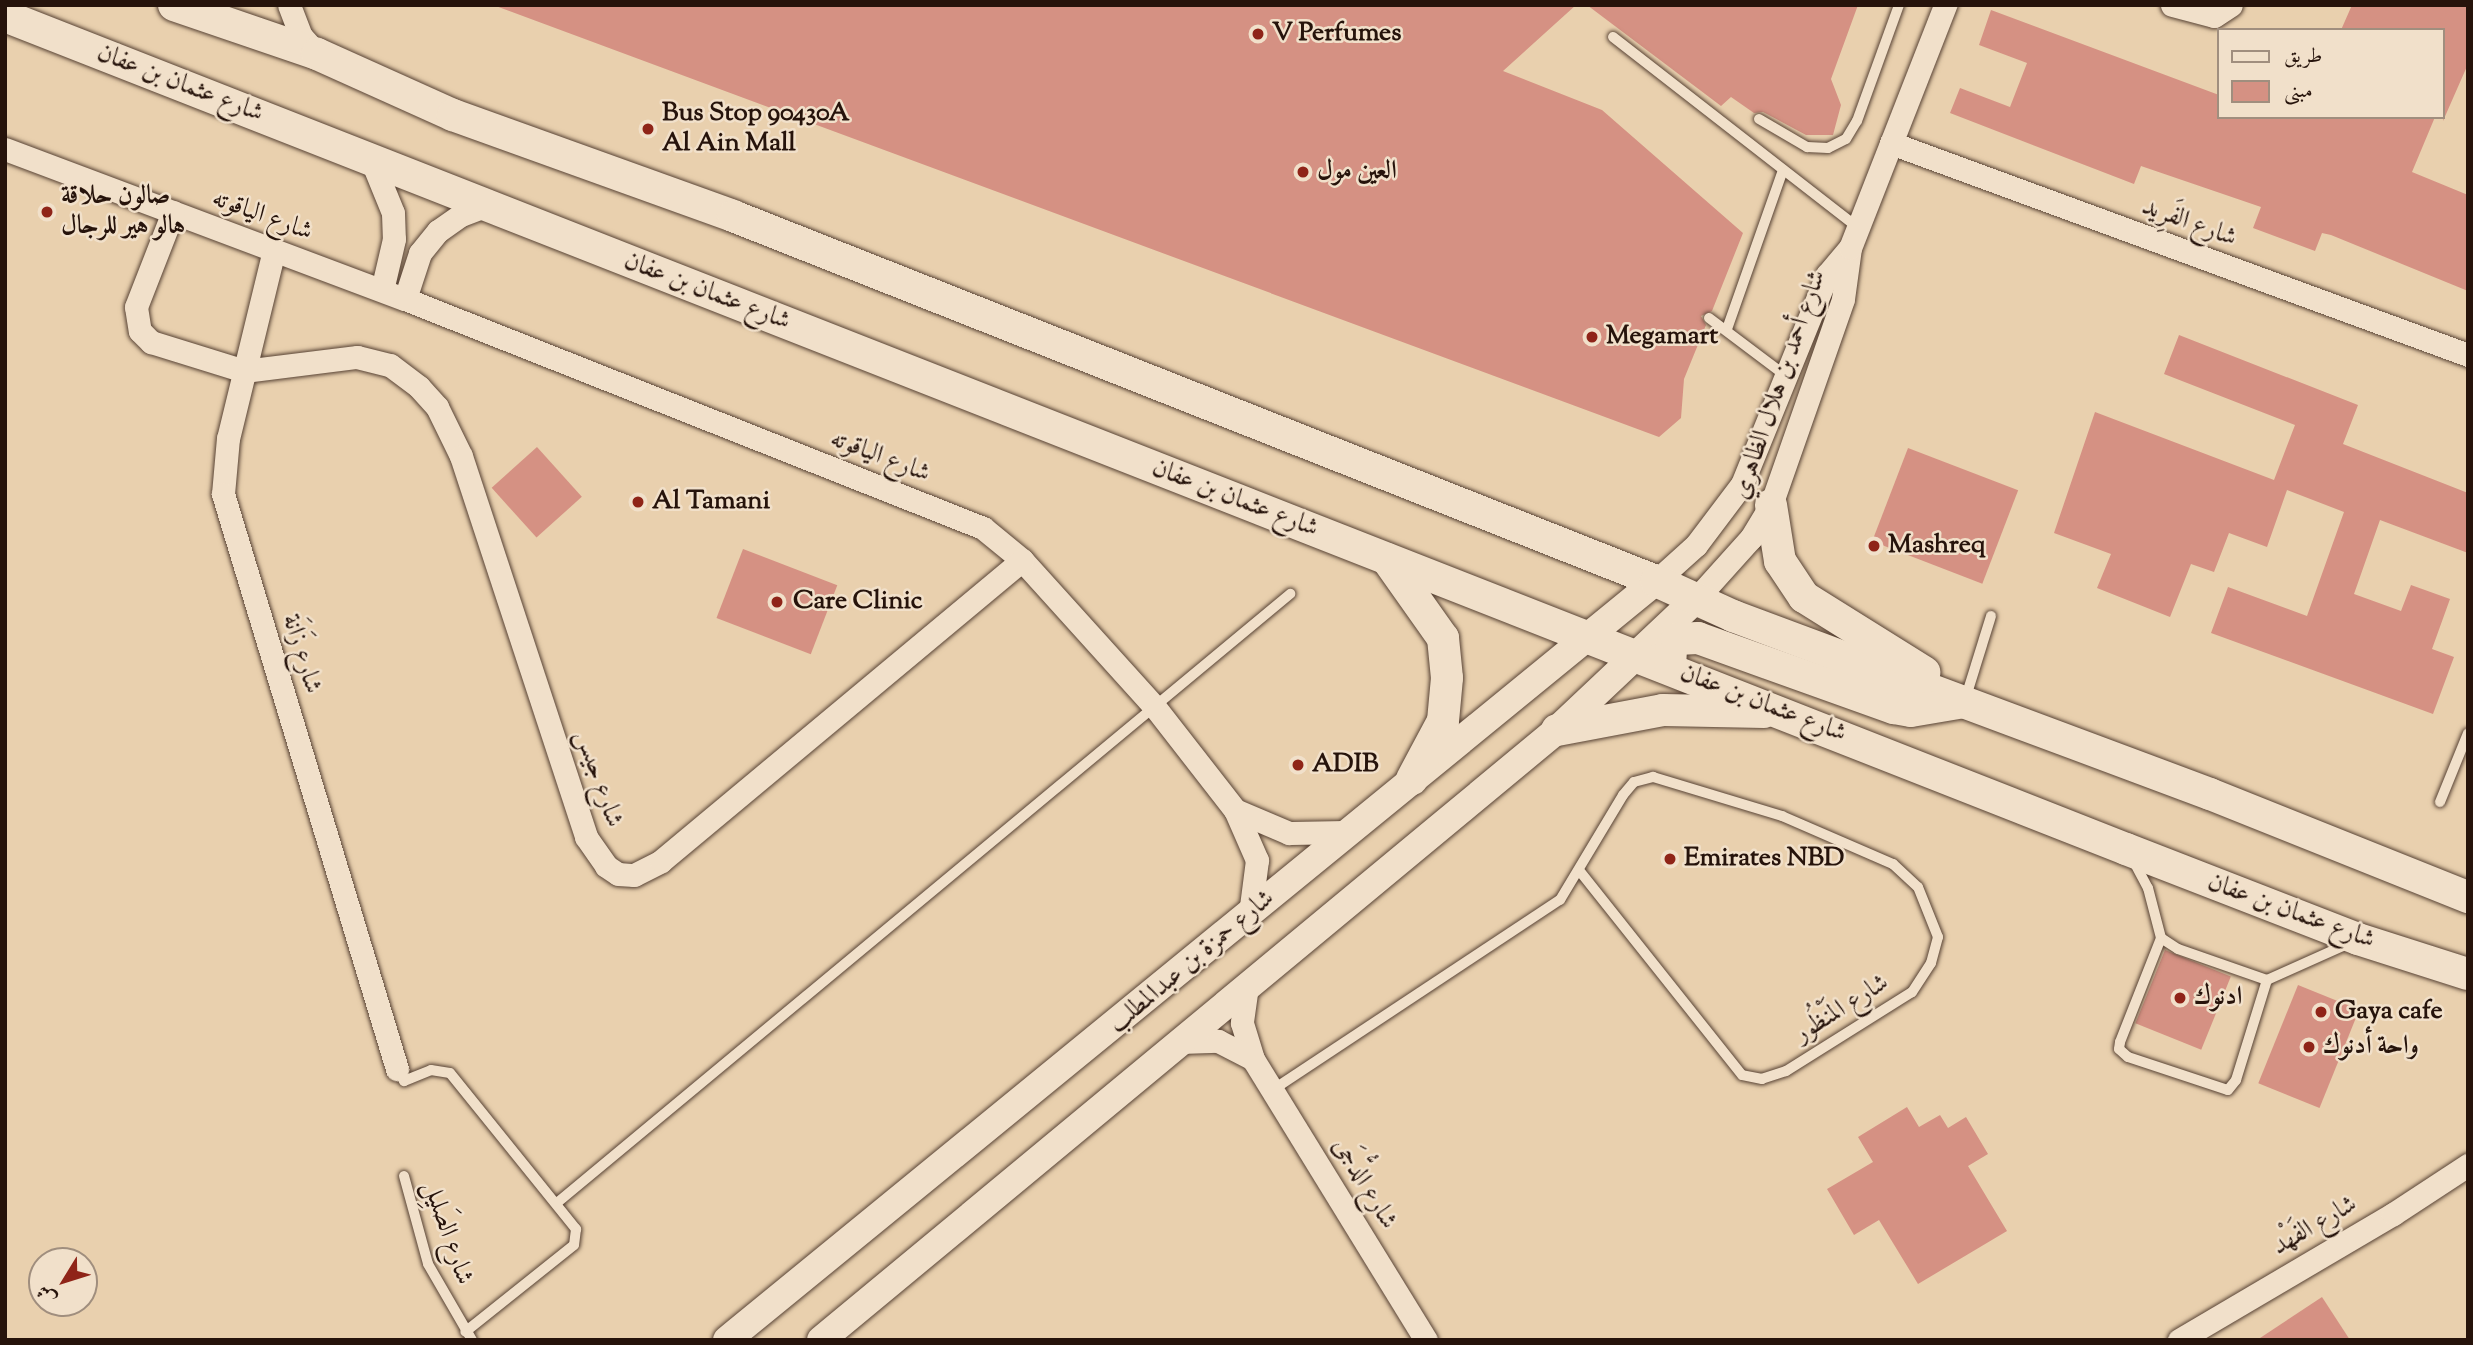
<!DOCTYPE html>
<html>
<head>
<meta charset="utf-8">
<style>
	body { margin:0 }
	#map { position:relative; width:2473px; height:1345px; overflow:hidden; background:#e9d0ae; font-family:"Sorts Mill Goudy",Amiri,serif }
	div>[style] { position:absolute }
	.building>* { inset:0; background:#d59183; transform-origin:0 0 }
	.roads { filter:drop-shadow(0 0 2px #574234) drop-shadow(0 0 2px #574234) }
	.service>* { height:10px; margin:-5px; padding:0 5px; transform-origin:5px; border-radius:5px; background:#f1e0ca }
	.minor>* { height:23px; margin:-11.5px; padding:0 11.5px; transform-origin:11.5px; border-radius:11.5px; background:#f1e0ca }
	.tertiary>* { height:28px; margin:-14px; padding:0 14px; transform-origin:14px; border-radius:14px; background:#f1e0ca }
	.secondary>* { height:32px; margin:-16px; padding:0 16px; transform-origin:16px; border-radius:16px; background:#f1e0ca }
	.dots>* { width:19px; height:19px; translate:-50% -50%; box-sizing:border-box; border:4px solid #f1e0ca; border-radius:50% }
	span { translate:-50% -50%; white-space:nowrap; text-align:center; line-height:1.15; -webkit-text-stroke:5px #f1e0ca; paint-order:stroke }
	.poi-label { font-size:26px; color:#26130b; font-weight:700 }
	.left { translate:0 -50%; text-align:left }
	.street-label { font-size:26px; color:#26130b }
	.frame { position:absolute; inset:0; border:7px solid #26130b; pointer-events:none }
	.legend { position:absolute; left:2217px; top:28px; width:228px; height:91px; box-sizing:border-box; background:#f1e0ca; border:2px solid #a08e7e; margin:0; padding:9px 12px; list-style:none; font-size:21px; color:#26130b }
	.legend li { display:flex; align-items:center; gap:14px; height:35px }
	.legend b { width:35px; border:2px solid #a08e7e }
	.north { position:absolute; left:28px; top:1247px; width:70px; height:70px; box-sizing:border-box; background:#f1e0ca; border:2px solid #a08e7e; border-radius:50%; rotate:232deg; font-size:19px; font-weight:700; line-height:28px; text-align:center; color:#26130b }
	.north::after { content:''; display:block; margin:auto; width:24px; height:32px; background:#8f2418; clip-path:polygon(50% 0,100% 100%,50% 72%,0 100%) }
</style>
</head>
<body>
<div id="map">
	<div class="building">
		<i style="clip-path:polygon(493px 5px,1576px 5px,1503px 71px,1602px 110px,1743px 233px,1712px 311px,1701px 316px,1706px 325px,1684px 379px,1681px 418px,1659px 437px)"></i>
		<i style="clip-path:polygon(1587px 5px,1858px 5px,1831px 79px,1841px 105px,1833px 135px,1806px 135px,1763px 112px,1754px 113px,1731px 97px,1721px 106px)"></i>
		<i style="clip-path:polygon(2352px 5px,2468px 5px,2468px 64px,2443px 121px,2443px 30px,2341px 30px)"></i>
		<i style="clip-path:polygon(1991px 10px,2219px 95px,2219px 117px,2435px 117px,2412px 172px,2468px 195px,2468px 291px,2331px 235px,2322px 233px,2315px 251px,2253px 228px,2261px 207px,2141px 166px,2134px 184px,1950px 113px,1960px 88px,2010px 107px,2027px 63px,1979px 45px)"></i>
		<i style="clip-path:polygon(2179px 335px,2358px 405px,2343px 444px,2468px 493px,2468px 553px,2380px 520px,2354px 594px,2401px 611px,2411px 585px,2450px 599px,2432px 649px,2454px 657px,2433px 714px,2211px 633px,2228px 587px,2307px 616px,2344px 512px,2287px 490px,2267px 547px,2229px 533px,2214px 572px,2191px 564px,2170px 617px,2097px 588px,2111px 554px,2054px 533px,2095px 412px,2274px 480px,2295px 425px,2164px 374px)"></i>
		<i style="left:537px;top:447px;width:67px;height:61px;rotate:48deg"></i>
		<i style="left:1908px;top:448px;width:118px;height:100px;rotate:21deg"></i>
		<i style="left:743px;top:549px;width:101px;height:74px;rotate:21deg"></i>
		<i style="left:2165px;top:950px;width:71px;height:79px;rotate:22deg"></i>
		<i style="left:2298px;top:985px;width:66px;height:106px;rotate:22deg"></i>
		<i style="clip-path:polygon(1907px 1107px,1919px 1127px,1940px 1115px,1948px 1128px,1966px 1117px,1988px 1154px,1968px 1166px,2007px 1231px,1918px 1284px,1879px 1220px,1854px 1235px,1827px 1189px,1873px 1162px,1858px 1137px)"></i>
		<i style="clip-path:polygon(2322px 1297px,2350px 1340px,2257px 1340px)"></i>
	</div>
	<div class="roads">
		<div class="service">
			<i style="left:1613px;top:37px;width:311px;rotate:37.9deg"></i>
			<i style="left:1759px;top:119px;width:56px;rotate:30.3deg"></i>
			<i style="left:1807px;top:147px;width:21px;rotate:3deg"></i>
			<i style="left:1828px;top:148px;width:20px;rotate:-27deg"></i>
			<i style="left:1846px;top:139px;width:21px;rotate:-59deg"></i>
			<i style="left:1857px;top:121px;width:123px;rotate:-70.1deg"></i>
			<i style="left:1709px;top:318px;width:96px;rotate:37deg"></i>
			<i style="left:1727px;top:329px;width:169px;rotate:-70.6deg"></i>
			<i style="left:1965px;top:700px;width:88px;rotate:-72.8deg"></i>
			<i style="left:2440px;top:802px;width:74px;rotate:-67.9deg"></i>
			<i style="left:2133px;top:860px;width:32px;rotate:62deg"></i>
			<i style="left:2148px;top:888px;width:52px;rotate:75.4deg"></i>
			<i style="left:2161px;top:938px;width:20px;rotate:33deg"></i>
			<i style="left:2178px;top:949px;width:94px;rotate:19.2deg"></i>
			<i style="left:2267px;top:980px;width:93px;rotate:-24.1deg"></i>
			<i style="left:2161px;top:938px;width:112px;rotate:111.5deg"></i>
			<i style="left:2120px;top:1042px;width:7px;rotate:98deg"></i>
			<i style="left:2119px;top:1049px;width:12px;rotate:42deg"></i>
			<i style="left:2128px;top:1057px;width:105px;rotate:18.3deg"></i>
			<i style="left:2228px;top:1090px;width:13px;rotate:-51deg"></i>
			<i style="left:2236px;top:1080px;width:105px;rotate:-72.8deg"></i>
			<i style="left:397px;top:1069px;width:14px;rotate:60deg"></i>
			<i style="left:404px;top:1081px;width:29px;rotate:-22deg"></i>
			<i style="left:431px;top:1070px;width:19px;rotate:9deg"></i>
			<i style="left:450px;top:1073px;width:201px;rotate:51.1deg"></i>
			<i style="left:576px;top:1229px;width:16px;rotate:97deg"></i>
			<i style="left:574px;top:1245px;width:139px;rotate:141.4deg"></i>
			<i style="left:1274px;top:1089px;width:343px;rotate:-33.5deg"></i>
			<i style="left:1560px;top:900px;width:122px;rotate:-59deg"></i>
			<i style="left:1623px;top:795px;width:17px;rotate:-50deg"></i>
			<i style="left:1634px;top:782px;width:20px;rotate:-15deg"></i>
			<i style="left:1653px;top:777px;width:135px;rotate:16.8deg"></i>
			<i style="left:1782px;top:816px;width:121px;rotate:23.4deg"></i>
			<i style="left:1893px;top:864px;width:34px;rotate:43deg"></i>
			<i style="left:1918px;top:887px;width:54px;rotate:68.2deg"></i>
			<i style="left:1938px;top:937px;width:27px;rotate:105deg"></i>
			<i style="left:1931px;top:963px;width:35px;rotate:123deg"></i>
			<i style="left:1912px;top:992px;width:149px;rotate:147.9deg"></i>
			<i style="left:1786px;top:1071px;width:25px;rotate:162deg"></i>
			<i style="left:1762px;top:1079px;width:20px;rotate:-169deg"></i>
			<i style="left:1742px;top:1075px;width:260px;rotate:-128.5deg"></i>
			<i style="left:404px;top:1176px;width:91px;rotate:74.7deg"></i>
			<i style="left:428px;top:1264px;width:88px;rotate:59.9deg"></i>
			<i style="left:558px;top:1202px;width:952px;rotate:-39.71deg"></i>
		</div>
		<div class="minor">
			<i style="left:289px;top:5px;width:33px;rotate:69deg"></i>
			<i style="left:301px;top:36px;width:24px;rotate:48deg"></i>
			<i style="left:2172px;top:5px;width:43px;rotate:14.7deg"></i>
			<i style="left:2214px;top:16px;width:20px;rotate:-33deg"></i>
			<i style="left:1891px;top:143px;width:615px;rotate:20.17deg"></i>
			<i style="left:5px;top:149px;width:427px;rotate:20.6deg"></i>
			<i style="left:405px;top:299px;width:622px;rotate:21.61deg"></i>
			<i style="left:983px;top:528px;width:50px;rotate:39.4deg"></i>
			<i style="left:1022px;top:560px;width:197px;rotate:47.9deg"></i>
			<i style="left:1154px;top:706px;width:132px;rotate:52.1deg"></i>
			<i style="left:1235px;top:810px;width:55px;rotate:66.3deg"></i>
			<i style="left:1257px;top:860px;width:54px;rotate:97.4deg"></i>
			<i style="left:371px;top:159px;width:58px;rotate:67.8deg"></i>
			<i style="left:393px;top:213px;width:26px;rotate:88deg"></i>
			<i style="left:394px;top:239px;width:52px;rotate:103.2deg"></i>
			<i style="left:173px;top:212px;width:102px;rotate:111.3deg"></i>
			<i style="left:136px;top:307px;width:24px;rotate:81deg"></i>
			<i style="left:140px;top:331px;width:16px;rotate:45deg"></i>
			<i style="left:151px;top:342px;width:97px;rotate:17.3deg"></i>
			<i style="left:244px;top:371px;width:114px;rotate:-7.1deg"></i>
			<i style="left:357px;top:357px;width:34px;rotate:14deg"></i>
			<i style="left:390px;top:365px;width:36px;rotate:37deg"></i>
			<i style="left:419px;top:387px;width:27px;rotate:48deg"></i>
			<i style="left:437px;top:407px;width:55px;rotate:63.9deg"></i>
			<i style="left:461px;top:456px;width:401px;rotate:71.8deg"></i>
			<i style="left:586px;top:837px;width:35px;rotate:55deg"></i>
			<i style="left:606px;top:866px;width:14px;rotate:34deg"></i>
			<i style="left:618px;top:874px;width:16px;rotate:4deg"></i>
			<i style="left:634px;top:875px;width:30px;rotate:-27deg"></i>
			<i style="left:661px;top:861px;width:470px;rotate:-39.8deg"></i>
			<i style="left:274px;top:250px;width:194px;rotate:103.7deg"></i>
			<i style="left:228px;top:438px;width:56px;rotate:95.1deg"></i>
			<i style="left:223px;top:494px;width:601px;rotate:73.16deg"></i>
			<i style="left:405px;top:299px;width:48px;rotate:-71.9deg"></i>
			<i style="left:420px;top:253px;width:28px;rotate:-51deg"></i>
			<i style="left:438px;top:231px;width:28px;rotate:-35deg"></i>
			<i style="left:461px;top:215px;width:28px;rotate:-21deg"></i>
			<i style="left:1656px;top:581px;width:54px;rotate:-42deg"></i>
			<i style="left:1696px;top:545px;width:76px;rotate:-53deg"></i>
			<i style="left:1742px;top:484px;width:226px;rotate:-67.9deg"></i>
			<i style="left:1827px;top:275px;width:35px;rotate:-50deg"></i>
			<i style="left:1696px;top:599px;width:82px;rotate:-48deg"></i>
			<i style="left:1751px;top:538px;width:39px;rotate:-59deg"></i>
			<i style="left:1771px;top:505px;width:218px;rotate:-70.7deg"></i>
			<i style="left:1843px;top:299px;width:51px;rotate:-82.2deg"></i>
			<i style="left:1850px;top:248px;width:261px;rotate:-68.6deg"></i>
			<i style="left:1235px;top:810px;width:59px;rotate:23.1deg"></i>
			<i style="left:1289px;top:833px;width:58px;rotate:-1deg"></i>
			<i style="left:1247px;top:986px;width:37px;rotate:98deg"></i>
			<i style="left:1242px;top:1023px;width:38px;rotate:73deg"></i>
			<i style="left:1253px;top:1059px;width:330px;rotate:58.4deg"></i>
			<i style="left:1180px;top:1042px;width:38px;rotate:-2deg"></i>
			<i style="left:1218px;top:1041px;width:39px;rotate:27deg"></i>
			<i style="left:2179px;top:1340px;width:248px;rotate:-30.5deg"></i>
			<i style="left:2393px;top:1214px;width:90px;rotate:-33.2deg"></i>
		</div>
		<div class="tertiary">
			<i style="left:727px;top:1340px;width:1200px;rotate:-39.25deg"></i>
			<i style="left:821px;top:1340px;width:956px;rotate:-39.65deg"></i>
			<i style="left:1557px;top:730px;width:191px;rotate:-43.3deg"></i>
		</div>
		<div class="secondary">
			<i style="left:174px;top:5px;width:151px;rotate:18.9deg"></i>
			<i style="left:317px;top:54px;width:149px;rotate:24.2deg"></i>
			<i style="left:453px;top:115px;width:298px;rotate:19.8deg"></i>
			<i style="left:733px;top:216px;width:993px;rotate:21.58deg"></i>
			<i style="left:1656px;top:581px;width:85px;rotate:24.4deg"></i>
			<i style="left:1733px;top:616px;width:509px;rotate:20.46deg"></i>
			<i style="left:2210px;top:794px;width:278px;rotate:21.8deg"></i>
			<i style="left:5px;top:16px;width:2279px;rotate:21.44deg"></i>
			<i style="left:2126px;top:849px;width:249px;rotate:21.2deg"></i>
			<i style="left:2358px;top:939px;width:115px;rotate:17.7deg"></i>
			<i style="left:1771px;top:505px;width:57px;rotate:80.9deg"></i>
			<i style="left:1780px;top:561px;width:43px;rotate:56.3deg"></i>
			<i style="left:1804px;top:597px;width:142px;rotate:32deg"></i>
			<i style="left:1387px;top:559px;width:97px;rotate:54.7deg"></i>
			<i style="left:1443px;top:638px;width:40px;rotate:84.3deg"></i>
			<i style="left:1447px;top:678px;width:43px;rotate:95.3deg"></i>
			<i style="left:1443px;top:721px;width:66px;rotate:118.1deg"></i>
			<i style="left:1670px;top:668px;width:21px;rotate:-87deg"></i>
			<i style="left:1671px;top:647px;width:10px;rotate:-53deg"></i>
			<i style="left:1677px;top:639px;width:21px;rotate:-3deg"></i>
			<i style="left:1698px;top:638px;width:208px;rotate:19.7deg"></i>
			<i style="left:1894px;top:708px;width:17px;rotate:10deg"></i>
			<i style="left:1911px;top:711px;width:54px;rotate:-9.6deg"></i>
			<i style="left:1557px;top:730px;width:108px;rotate:-10.7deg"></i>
			<i style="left:1663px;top:710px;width:101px;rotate:1.1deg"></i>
		</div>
	</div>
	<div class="dots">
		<i style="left:1258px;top:34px;background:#8f2418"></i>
		<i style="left:648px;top:129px;background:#8f2418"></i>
		<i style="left:1303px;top:172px;background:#8f2418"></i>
		<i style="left:47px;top:212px;background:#8f2418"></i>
		<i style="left:1592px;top:337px;background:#8f2418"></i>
		<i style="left:638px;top:502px;background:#8f2418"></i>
		<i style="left:1874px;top:546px;background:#8f2418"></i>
		<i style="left:777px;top:602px;background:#8f2418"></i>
		<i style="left:1298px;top:765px;background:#8f2418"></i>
		<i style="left:1670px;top:859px;background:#8f2418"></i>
		<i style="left:2180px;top:998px;background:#8f2418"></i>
		<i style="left:2321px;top:1012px;background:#8f2418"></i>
		<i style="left:2309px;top:1047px;background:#8f2418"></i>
	</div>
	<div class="poi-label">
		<span class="left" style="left:1272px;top:34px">V Perfumes</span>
		<span class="left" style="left:662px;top:129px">Bus Stop 90430A<br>Al Ain Mall</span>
		<span class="left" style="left:1317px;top:172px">العين مول</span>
		<span class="left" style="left:61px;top:212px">صالون حلاقة<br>هالو هير للرجال</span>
		<span class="left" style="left:1606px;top:337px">Megamart</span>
		<span class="left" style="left:652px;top:502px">Al Tamani</span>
		<span class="left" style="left:1888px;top:546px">Mashreq</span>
		<span class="left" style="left:793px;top:602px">Care Clinic</span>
		<span class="left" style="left:1312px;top:765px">ADIB</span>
		<span class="left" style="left:1684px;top:859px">Emirates NBD</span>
		<span class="left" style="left:2194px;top:998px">ادنوك</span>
		<span class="left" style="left:2335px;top:1012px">Gaya cafe</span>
		<span class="left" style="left:2323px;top:1047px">واحة أدنوك</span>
	</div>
	<div class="street-label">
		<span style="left:180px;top:84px;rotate:21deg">شارع عثمان بن عفان</span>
		<span style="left:262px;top:216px;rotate:20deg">شارع الياقوته</span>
		<span style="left:2189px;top:223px;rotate:20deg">شارع الفَرِيد</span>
		<span style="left:707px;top:292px;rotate:21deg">شارع عثمان بن عفان</span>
		<span style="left:1780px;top:385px;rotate:-71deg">شارع أحمد بن هلال الظاهري</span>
		<span style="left:880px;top:457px;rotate:21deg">شارع الياقوته</span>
		<span style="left:1235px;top:499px;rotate:21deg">شارع عثمان بن عفان</span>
		<span style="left:301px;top:654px;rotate:73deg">شارع زَانَة</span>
		<span style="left:1763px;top:704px;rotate:21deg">شارع عثمان بن عفان</span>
		<span style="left:598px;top:779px;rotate:71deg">شارع جيس</span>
		<span style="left:2291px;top:912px;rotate:20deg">شارع عثمان بن عفان</span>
		<span style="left:1192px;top:962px;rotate:-40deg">شارع حمزة بن عبدالمطلب</span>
		<span style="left:1842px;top:1009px;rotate:-32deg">شارع المَنْظُور</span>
		<span style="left:1364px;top:1184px;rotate:59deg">شارع الدُّجَى</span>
		<span style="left:2315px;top:1226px;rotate:-30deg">شارع الفَهْد</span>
		<span style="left:447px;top:1233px;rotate:71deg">شارع الصَليِل</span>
	</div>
	<div class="frame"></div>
	<ul class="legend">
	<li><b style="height:9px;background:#f1e0ca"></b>طريق</li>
	<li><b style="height:19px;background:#d59183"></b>مبنى</li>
	</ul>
	<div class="north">ش</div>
</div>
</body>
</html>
